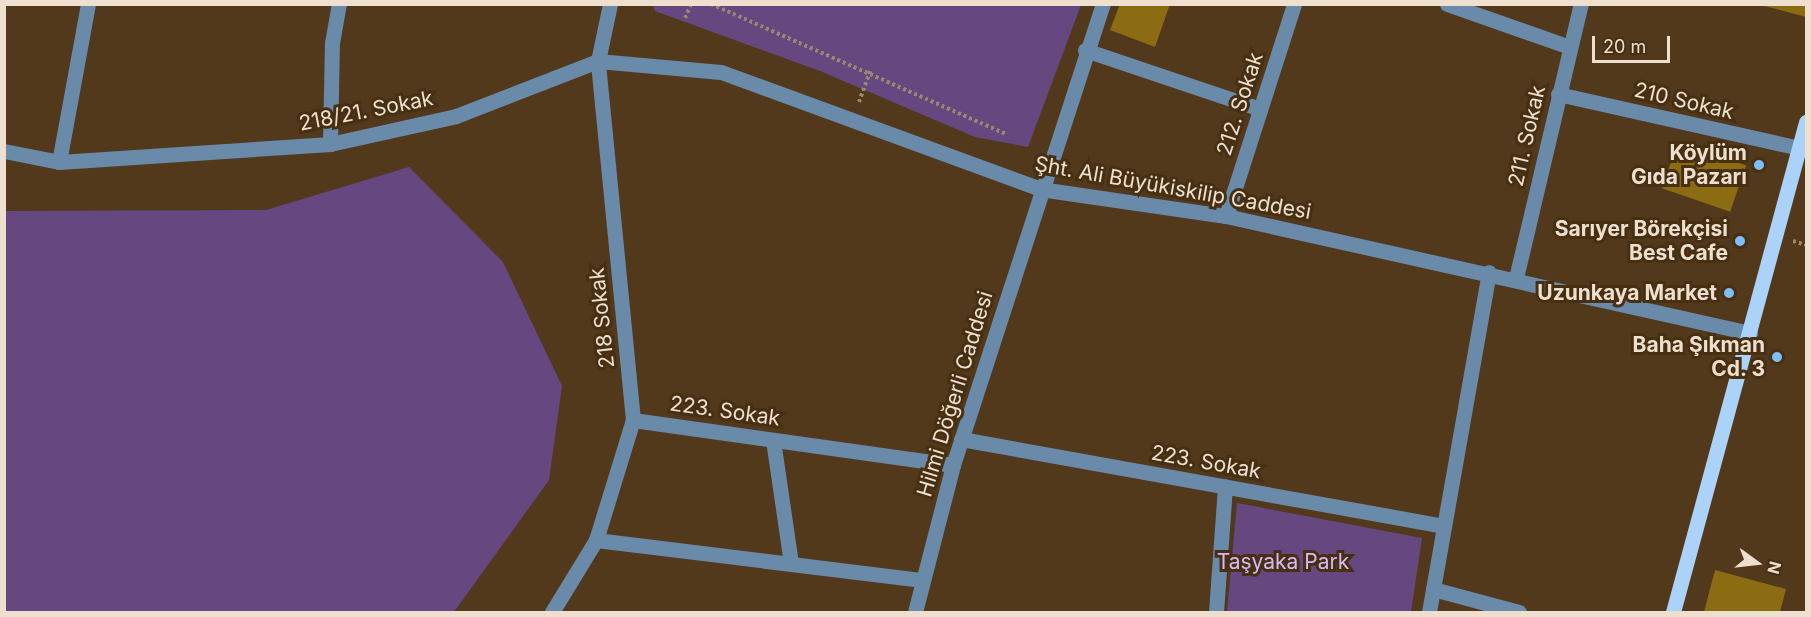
<!DOCTYPE html>
<html>
<head>
<meta charset="utf-8">
<style>
	body { margin:0 }
	#map { position:relative; width:1811px; height:617px; overflow:hidden; background:#52391c; font-family:Inter,sans-serif }
	div>[style] { position:absolute }
	.green>* { inset:0; background:#664780 }
	.building>* { inset:0; background:#8b6c12; transform-origin:0 0 }
	.path>* { height:4px; margin-top:-2px; transform-origin:0; background:repeating-linear-gradient(90deg,#9b866f 0 3px,transparent 0 6px) }
	.minor>* { height:15px; margin:-7.5px; padding:0 7.5px; transform-origin:7.5px; border-radius:7.5px; background:#6a8aa9 }
	.major>* { height:15px; margin:-7.5px; padding:0 7.5px; transform-origin:7.5px; border-radius:7.5px; background:#abd2f8 }
	.dots>* { width:16px; height:16px; translate:-50% -50%; box-sizing:border-box; border:3px solid #472f12; border-radius:50% }
	span { translate:-50% -50%; white-space:nowrap; text-align:center; line-height:1.15; -webkit-text-stroke:6px #472f12; paint-order:stroke }
	.street-label { font-size:21px; color:#efdfcf }
	.poi-label { font-size:21px; color:#efdfcf; font-weight:700 }
	.right { translate:-100% -50%; text-align:right }
	.park-label { font-size:21px; color:#d8b6f8 }
	.frame { position:absolute; inset:0; border:6px solid #efdfcf; pointer-events:none }
	.north { position:absolute; left:1727px; top:533px; width:60px; height:60px; -webkit-text-stroke:4px #472f12; paint-order:stroke; rotate:105deg; font-size:16px; font-weight:700; line-height:24px; text-align:center; color:#efdfcf }
	.north::after { content:''; display:block; margin:auto; width:21px; height:27px; background:#efdfcf; clip-path:polygon(50% 0,100% 100%,50% 72%,0 100%) }
	.scale { position:absolute; left:1592px; top:36px; width:78px; height:27px; box-sizing:border-box; border:3px solid #efdfcf; border-top:0; padding-left:8px; font-size:18px; line-height:21px; white-space:nowrap; color:#efdfcf; -webkit-text-stroke:4px #472f12; paint-order:stroke }
</style>
</head>
<body>
<div id="map">
	<div class="green">
		<i style="clip-path:polygon(653px 5px,1081px 5px,1028px 147px,975px 137px,820px 71px,655px 11px)"></i>
		<i style="clip-path:polygon(409px 167px,503px 262px,562px 386px,549px 480px,454px 612px,5px 612px,5px 211px,266px 210px)"></i>
		<i style="clip-path:polygon(1237px 503px,1422px 538px,1411px 612px,1227px 612px)"></i>
	</div>
	<div class="building">
		<i style="clip-path:polygon(1120px 4px,1170px 4px,1155px 47px,1110px 30px)"></i>
		<i style="clip-path:polygon(1761px 4px,1806px 4px,1806px 17px,1761px 5px)"></i>
		<i style="left:1678px;top:142px;width:72px;height:49px;rotate:19deg"></i>
		<i style="clip-path:polygon(1715px 570px,1786px 589px,1780px 612px,1704px 612px)"></i>
	</div>
	<div class="path">
		<i style="left:711px;top:4px;width:322px;rotate:23.8deg"></i>
		<i style="left:685px;top:18px;width:15px;rotate:-67deg"></i>
		<i style="left:859px;top:102px;width:33px;rotate:-70deg"></i>
		<i style="left:1793px;top:241px;width:14px;rotate:17deg"></i>
	</div>
	<div class="minor">
		<i style="left:1447px;top:4px;width:130px;rotate:19.3deg"></i>
		<i style="left:1085px;top:50px;width:185px;rotate:18.6deg"></i>
		<i style="left:1558px;top:94px;width:248px;rotate:12.6deg"></i>
		<i style="left:330px;top:144px;width:101px;rotate:-88.9deg"></i>
		<i style="left:332px;top:43px;width:40px;rotate:-80deg"></i>
		<i style="left:4px;top:151px;width:56px;rotate:11.3deg"></i>
		<i style="left:59px;top:162px;width:272px;rotate:-3.8deg"></i>
		<i style="left:330px;top:144px;width:129px;rotate:-12.5deg"></i>
		<i style="left:456px;top:116px;width:152px;rotate:-21.2deg"></i>
		<i style="left:598px;top:61px;width:123px;rotate:5.1deg"></i>
		<i style="left:721px;top:72px;width:340px;rotate:20.1deg"></i>
		<i style="left:1040px;top:189px;width:188px;rotate:8.3deg"></i>
		<i style="left:1226px;top:216px;width:537px;rotate:12.59deg"></i>
		<i style="left:59px;top:162px;width:161px;rotate:-79.6deg"></i>
		<i style="left:1226px;top:216px;width:223px;rotate:-72.2deg"></i>
		<i style="left:1516px;top:278px;width:282px;rotate:-76.7deg"></i>
		<i style="left:633px;top:420px;width:323px;rotate:8deg"></i>
		<i style="left:961px;top:439px;width:490px;rotate:10.2deg"></i>
		<i style="left:773px;top:440px;width:125px;rotate:81.7deg"></i>
		<i style="left:596px;top:540px;width:329px;rotate:7deg"></i>
		<i style="left:1433px;top:589px;width:89px;rotate:15deg"></i>
		<i style="left:552px;top:612px;width:84px;rotate:-58.6deg"></i>
		<i style="left:596px;top:540px;width:126px;rotate:-72.9deg"></i>
		<i style="left:633px;top:420px;width:361px;rotate:-95.6deg"></i>
		<i style="left:598px;top:61px;width:58px;rotate:-78.1deg"></i>
		<i style="left:915px;top:612px;width:152px;rotate:-75.5deg"></i>
		<i style="left:953px;top:465px;width:485px;rotate:-72deg"></i>
		<i style="left:1216px;top:612px;width:126px;rotate:-85.9deg"></i>
		<i style="left:1429px;top:612px;width:345px;rotate:-80deg"></i>
	</div>
	<div class="major">
		<i style="left:1673px;top:612px;width:508px;rotate:-74.81deg"></i>
	</div>
	<div class="dots">
		<i style="left:1759px;top:165px;background:#7ebef9"></i>
		<i style="left:1740px;top:241px;background:#7ebef9"></i>
		<i style="left:1729px;top:293px;background:#7ebef9"></i>
		<i style="left:1777px;top:357px;background:#7ebef9"></i>
	</div>
	<div class="street-label">
		<span style="left:1684px;top:101px;rotate:13deg">210 Sokak</span>
		<span style="left:1240px;top:104px;rotate:-72deg">212. Sokak</span>
		<span style="left:366px;top:111px;rotate:-11deg">218/21. Sokak</span>
		<span style="left:1527px;top:136px;rotate:-77deg">211. Sokak</span>
		<span style="left:1173px;top:188px;rotate:10deg">Şht. Ali Büyükiskilip Caddesi</span>
		<span style="left:602px;top:318px;rotate:-96deg">218 Sokak</span>
		<span style="left:955px;top:394px;rotate:-73deg">Hilmi Döğerli Caddesi</span>
		<span style="left:725px;top:411px;rotate:8deg">223. Sokak</span>
		<span style="left:1206px;top:462px;rotate:10deg">223. Sokak</span>
	</div>
	<div class="poi-label">
		<span class="right" style="left:1747px;top:165px">Köylüm<br>Gıda Pazarı</span>
		<span class="right" style="left:1728px;top:241px">Sarıyer Börekçisi<br>Best Cafe</span>
		<span class="right" style="left:1717px;top:293px">Uzunkaya Market</span>
		<span class="right" style="left:1765px;top:357px">Baha Şıkman<br>Cd. 3</span>
	</div>
	<div class="park-label">
		<span style="left:1283px;top:562px">Taşyaka Park</span>
	</div>
	<div class="frame"></div>
	<div class="north">N</div>
	<div class="scale">20 m</div>
</div>
</body>
</html>
